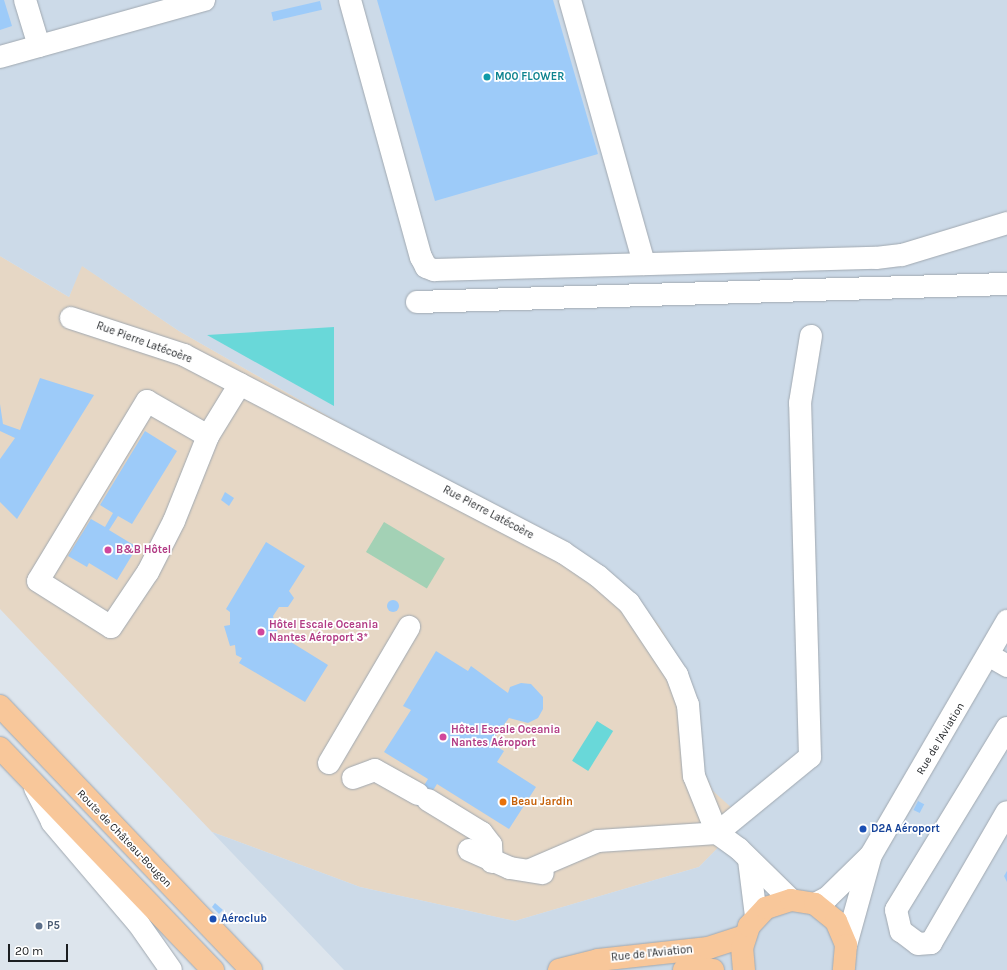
<!DOCTYPE html>
<html>
<head>
<meta charset="utf-8">
<style>
	body { margin:0 }
	#map { position:relative; width:1007px; height:970px; overflow:hidden; background:#dde5ed; font-family:Karla,sans-serif }
	div>[style] { position:absolute }
	.commercial>* { inset:0; background:#e6d7c5 }
	.built>* { inset:0; background:#ccdae8 }
	.green>* { inset:0; background:#a3d1b5; transform-origin:0 0 }
	.water>* { inset:0; background:#69d8d9; transform-origin:0 0 }
	.building>* { inset:0; background:#9dcbf9; transform-origin:0 0 }
	.round { border-radius:50% }
	.roads { filter:drop-shadow(0 0 1px #a0a8b0) drop-shadow(0 0 1px #a0a8b0) }
	.minor>* { height:22px; margin:-11px; padding:0 11px; transform-origin:11px; border-radius:11px; background:#fff }
	.major>* { height:22px; margin:-11px; padding:0 11px; transform-origin:11px; border-radius:11px; background:#f8c79a }
	.dots>* { width:11px; height:11px; translate:-50% -50%; box-sizing:border-box; border:2px solid #fff; border-radius:50% }
	span { translate:-50% -50%; white-space:nowrap; text-align:center; line-height:1.15; -webkit-text-stroke:3.5px #fff; paint-order:stroke }
	.culture-label { font-size:11px; color:#0d838f; font-weight:700 }
	.left { translate:0 -50%; text-align:left }
	.street-label { font-size:11px; color:#1b1e21 }
	.hotel-label { font-size:11px; color:#b23c85; font-weight:700 }
	.food-label { font-size:11px; color:#c56008; font-weight:700 }
	.transit-label { font-size:11px; color:#164399; font-weight:700 }
	.service-label { font-size:11px; color:#4e5e75; font-weight:700 }
	.scale { position:absolute; left:8px; top:944px; width:60px; height:18px; box-sizing:border-box; border:2px solid #1b1e21; border-top:0; padding-left:5px; font-size:12px; line-height:14px; white-space:nowrap; color:#1b1e21; -webkit-text-stroke:3px #fff; paint-order:stroke }
</style>
</head>
<body>
<div id="map">
	<div class="commercial">
		<i style="clip-path:polygon(0 256px,69px 297px,81px 265px,179px 331px,354px 431px,566px 541px,620px 583px,659px 625px,688px 677px,733px 809px,745px 821px,699px 867px,515px 921px,360px 887px,212px 832px,0 609px)"></i>
	</div>
	<div class="built">
		<i style="clip-path:polygon(0 0,1007px 0,1007px 970px,344px 970px,212px 832px,360px 887px,515px 921px,699px 867px,745px 820px,713px 791px,701px 765px,688px 677px,659px 625px,620px 583px,566px 541px,354px 431px,179px 331px,82px 266px,69px 297px,0 256px)"></i>
	</div>
	<div class="green">
		<i style="left:384px;top:522px;width:71px;height:35px;rotate:31deg"></i>
	</div>
	<div class="water">
		<i style="clip-path:polygon(334px 327px,334px 406px,207px 335px)"></i>
		<i style="left:597px;top:721px;width:19px;height:47px;rotate:32deg"></i>
	</div>
	<div class="building">
		<i style="clip-path:polygon(0 0,4px 0,12px 26px,0 30px)"></i>
		<i style="clip-path:polygon(377px 0,553px 0,598px 154px,435px 201px)"></i>
		<i style="left:320px;top:1px;width:9px;height:50px;rotate:77deg"></i>
		<i style="clip-path:polygon(40px 378px,94px 395px,17px 519px,0 502px,0 459px,15px 438px,0 431px,0 404px,3px 424px,20px 430px)"></i>
		<i style="clip-path:polygon(145px 431px,177px 451px,132px 524px,118px 516px,109px 530px,137px 547px,117px 580px,89px 563px,87px 567px,68px 556px,91px 519px,105px 527px,113px 513px,100px 505px)"></i>
		<i style="clip-path:polygon(225px 492px,234px 498px,229px 506px,221px 500px)"></i>
		<i style="clip-path:polygon(266px 542px,305px 566px,289px 591px,294px 598px,288px 607px,279px 607px,273px 616px,278px 634px,328px 665px,305px 702px,239px 663px,242px 658px,236px 655px,235px 645px,230px 646px,224px 626px,230px 625px,230px 612px,226px 609px)"></i>
		<i class="round" style="left:387px;top:600px;width:12px;height:12px"></i>
		<i style="clip-path:polygon(436px 651px,468px 671px,471px 666px,508px 693px,510px 687px,521px 683px,531px 684px,543px 697px,543px 709px,538px 718px,528px 723px,509px 718px,490px 743px,504px 751px,497px 762px,536px 787px,509px 829px,437px 784px,422px 808px,413px 803px,428px 779px,384px 752px,411px 710px,403px 706px)"></i>
		<i style="left:918px;top:801px;width:7px;height:10px;rotate:27deg"></i>
		<i style="clip-path:polygon(1007px 871px,1007px 882px,1004px 876px)"></i>
		<i style="clip-path:polygon(215px 903px,223px 910px,219px 914px,212px 907px)"></i>
	</div>
	<div class="roads">
		<div class="minor">
			<i style="left:25px;top:0;width:48px;rotate:73.1deg"></i>
			<i style="left:350px;top:0;width:267px;rotate:74.6deg"></i>
			<i style="left:421px;top:257px;width:11px;rotate:63deg"></i>
			<i style="left:426px;top:267px;width:9px;rotate:21deg"></i>
			<i style="left:434px;top:270px;width:442px;rotate:-1.6deg"></i>
			<i style="left:876px;top:258px;width:26px;rotate:-7deg"></i>
			<i style="left:902px;top:255px;width:110px;rotate:-16.9deg"></i>
			<i style="left:570px;top:0;width:274px;rotate:74.3deg"></i>
			<i style="left:0;top:57px;width:212px;rotate:-15.6deg"></i>
			<i style="left:417px;top:302px;width:590px;rotate:-1.75deg"></i>
			<i style="left:71px;top:318px;width:119px;rotate:18.1deg"></i>
			<i style="left:184px;top:355px;width:428px;rotate:27.5deg"></i>
			<i style="left:564px;top:553px;width:41px;rotate:34.1deg"></i>
			<i style="left:598px;top:576px;width:41px;rotate:41.1deg"></i>
			<i style="left:629px;top:603px;width:87px;rotate:56.3deg"></i>
			<i style="left:677px;top:675px;width:32px;rotate:70deg"></i>
			<i style="left:688px;top:705px;width:71px;rotate:85.2deg"></i>
			<i style="left:694px;top:776px;width:61px;rotate:68deg"></i>
			<i style="left:717px;top:833px;width:27px;rotate:36deg"></i>
			<i style="left:739px;top:849px;width:73px;rotate:44.4deg"></i>
			<i style="left:208px;top:436px;width:70px;rotate:-150.2deg"></i>
			<i style="left:147px;top:401px;width:210px;rotate:121.2deg"></i>
			<i style="left:38px;top:581px;width:86px;rotate:32.2deg"></i>
			<i style="left:111px;top:627px;width:66px;rotate:-56.1deg"></i>
			<i style="left:148px;top:572px;width:57px;rotate:-63deg"></i>
			<i style="left:174px;top:521px;width:92px;rotate:-68.2deg"></i>
			<i style="left:208px;top:436px;width:61px;rotate:-58.4deg"></i>
			<i style="left:990px;top:656px;width:20px;rotate:30deg"></i>
			<i style="left:1007px;top:728px;width:213px;rotate:121.4deg"></i>
			<i style="left:896px;top:910px;width:22px;rotate:77deg"></i>
			<i style="left:901px;top:931px;width:21px;rotate:37deg"></i>
			<i style="left:918px;top:944px;width:13px;rotate:-4deg"></i>
			<i style="left:931px;top:943px;width:151px;rotate:-59.9deg"></i>
			<i style="left:810px;top:757px;width:354px;rotate:-91.6deg"></i>
			<i style="left:800px;top:403px;width:68px;rotate:-80.7deg"></i>
			<i style="left:329px;top:763px;width:158px;rotate:-59.5deg"></i>
			<i style="left:353px;top:778px;width:23px;rotate:-20deg"></i>
			<i style="left:375px;top:770px;width:49px;rotate:29.2deg"></i>
			<i style="left:35px;top:788px;width:38px;rotate:63deg"></i>
			<i style="left:52px;top:822px;width:133px;rotate:49.6deg"></i>
			<i style="left:138px;top:923px;width:57px;rotate:54.9deg"></i>
			<i style="left:428px;top:800px;width:63px;rotate:31.4deg"></i>
			<i style="left:482px;top:833px;width:15px;rotate:53deg"></i>
			<i style="left:491px;top:845px;width:17px;rotate:87deg"></i>
			<i style="left:469px;top:850px;width:45px;rotate:23.7deg"></i>
			<i style="left:510px;top:868px;width:33px;rotate:9deg"></i>
			<i style="left:749px;top:860px;width:56px;rotate:82.9deg"></i>
			<i style="left:530px;top:870px;width:74px;rotate:-23.1deg"></i>
			<i style="left:598px;top:841px;width:119px;rotate:-3.8deg"></i>
			<i style="left:717px;top:833px;width:120px;rotate:-39.3deg"></i>
			<i style="left:815px;top:904px;width:13px;rotate:-27deg"></i>
			<i style="left:827px;top:898px;width:60px;rotate:-44.3deg"></i>
			<i style="left:846px;top:945px;width:93px;rotate:-74.5deg"></i>
			<i style="left:871px;top:855px;width:271px;rotate:-59.8deg"></i>
		</div>
		<div class="major">
			<i style="left:0;top:706px;width:364px;rotate:46.4deg"></i>
			<i style="left:0;top:748px;width:308px;rotate:46.2deg"></i>
			<i style="left:559px;top:970px;width:40px;rotate:-14.4deg"></i>
			<i style="left:598px;top:960px;width:111px;rotate:-6.2deg"></i>
			<i style="left:708px;top:948px;width:38px;rotate:-18deg"></i>
			<i style="left:684px;top:970px;width:29px"></i>
			<i style="left:744px;top:970px;width:22px;rotate:-95deg"></i>
			<i style="left:742px;top:948px;width:23px;rotate:-72deg"></i>
			<i style="left:749px;top:926px;width:25px;rotate:-47deg"></i>
			<i style="left:766px;top:908px;width:26px;rotate:-18deg"></i>
			<i style="left:791px;top:900px;width:24px;rotate:9deg"></i>
			<i style="left:815px;top:904px;width:27px;rotate:39deg"></i>
			<i style="left:836px;top:921px;width:26px;rotate:67deg"></i>
			<i style="left:846px;top:945px;width:25px;rotate:95deg"></i>
		</div>
	</div>
	<div class="dots">
		<i style="left:487px;top:77px;background:#0f9aa8"></i>
		<i style="left:108px;top:550px;background:#d1479c"></i>
		<i style="left:261px;top:632px;background:#d1479c"></i>
		<i style="left:443px;top:737px;background:#d1479c"></i>
		<i style="left:503px;top:802px;background:#e8710a"></i>
		<i style="left:863px;top:829px;background:#1a4fb4"></i>
		<i style="left:213px;top:919px;background:#1a4fb4"></i>
		<i style="left:39px;top:926px;background:#5c6f8a"></i>
	</div>
	<div class="culture-label">
		<span class="left" style="left:495px;top:77px">M00 FLOWER</span>
	</div>
	<div class="street-label">
		<span style="left:144px;top:343px;rotate:20deg">Rue Pierre Latécoère</span>
		<span style="left:488px;top:513px;rotate:28deg">Rue Pierre Latécoère</span>
		<span style="left:941px;top:739px;rotate:-59deg">Rue de l'Aviation</span>
		<span style="left:124px;top:839px;rotate:46deg">Route de Château-Bougon</span>
		<span style="left:652px;top:954px;rotate:-6deg">Rue de l'Aviation</span>
	</div>
	<div class="hotel-label">
		<span class="left" style="left:116px;top:550px">B&amp;B Hôtel</span>
		<span class="left" style="left:269px;top:632px">Hôtel Escale Oceania<br>Nantes Aéroport 3*</span>
		<span class="left" style="left:451px;top:737px">Hôtel Escale Oceania<br>Nantes Aéroport</span>
	</div>
	<div class="food-label">
		<span class="left" style="left:511px;top:802px">Beau Jardin</span>
	</div>
	<div class="transit-label">
		<span class="left" style="left:871px;top:829px">D2A Aéroport</span>
		<span class="left" style="left:221px;top:919px">Aéroclub</span>
	</div>
	<div class="service-label">
		<span class="left" style="left:47px;top:926px">P5</span>
	</div>
	<div class="scale">20 m</div>
</div>
</body>
</html>
